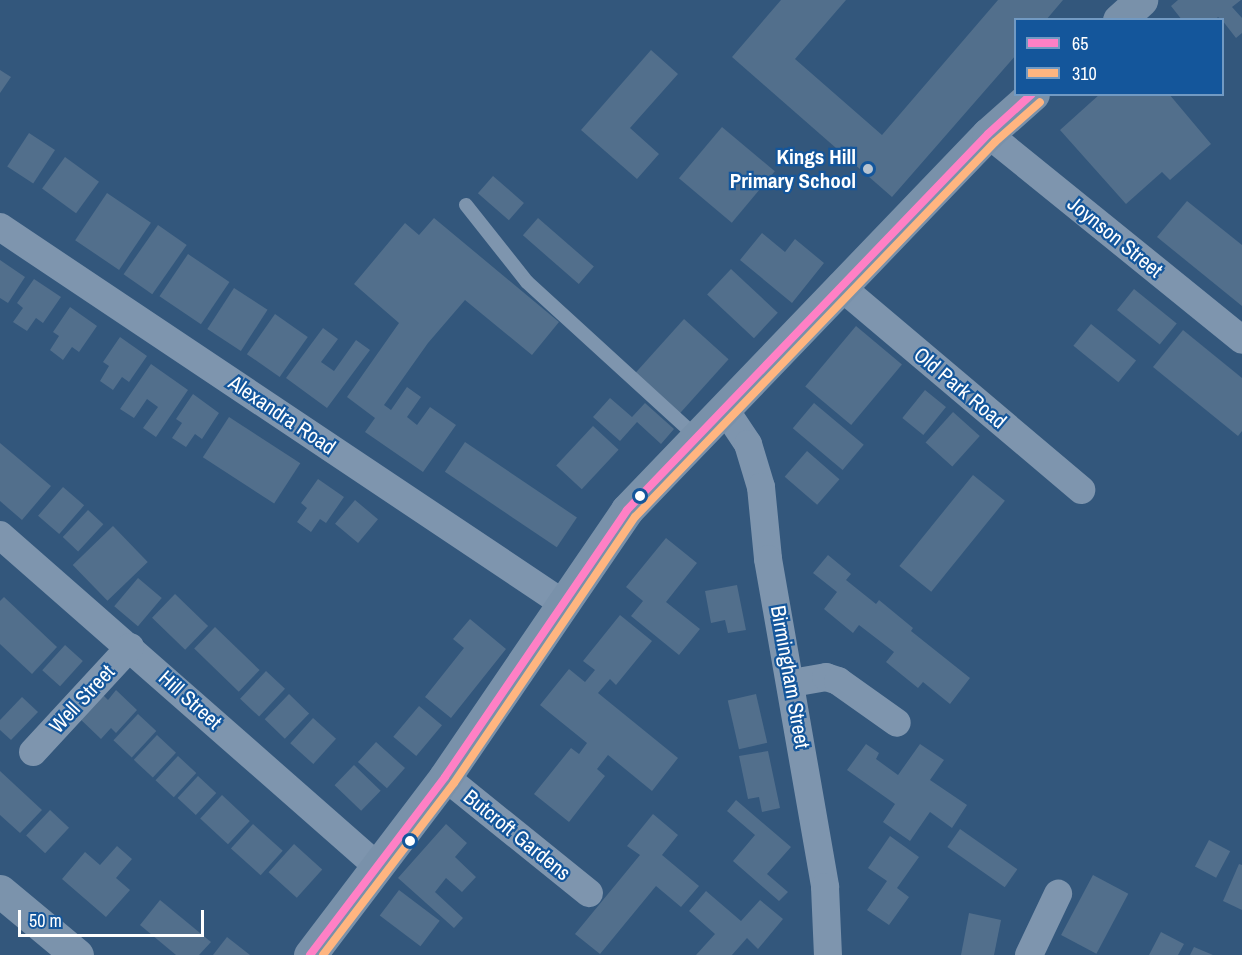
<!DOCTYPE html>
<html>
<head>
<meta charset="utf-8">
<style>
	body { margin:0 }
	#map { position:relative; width:1242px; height:955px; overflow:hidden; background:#33577c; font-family:"Archivo Narrow",sans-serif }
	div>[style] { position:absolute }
	.building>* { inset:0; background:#526f8c; transform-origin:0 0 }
	.lane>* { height:14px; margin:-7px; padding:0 7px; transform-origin:7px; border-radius:7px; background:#7e95ae }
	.street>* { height:28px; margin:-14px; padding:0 14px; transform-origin:14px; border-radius:14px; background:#7e95ae }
	.secondary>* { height:33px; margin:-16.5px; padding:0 16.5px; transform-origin:16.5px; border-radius:16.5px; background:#7991aa }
	.primary>* { height:33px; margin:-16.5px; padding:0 16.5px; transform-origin:16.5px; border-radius:16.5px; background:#7b93ac }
	.bus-1>* { height:8px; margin:-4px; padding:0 4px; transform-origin:4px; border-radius:4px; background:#ff80c5 }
	.bus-2>* { height:8px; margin:-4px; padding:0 4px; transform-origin:4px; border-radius:4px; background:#ffb580 }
	.dots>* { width:16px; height:16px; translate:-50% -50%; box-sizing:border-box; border:3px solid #14569b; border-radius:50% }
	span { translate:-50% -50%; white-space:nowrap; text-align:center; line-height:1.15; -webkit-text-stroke:4.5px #14569b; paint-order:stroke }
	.poi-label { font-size:21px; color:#fff; font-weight:700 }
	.right { translate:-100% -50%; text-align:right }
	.street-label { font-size:21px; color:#fff }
	.legend { position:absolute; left:1014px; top:18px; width:210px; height:78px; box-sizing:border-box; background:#14569b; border:2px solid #729ac3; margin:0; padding:8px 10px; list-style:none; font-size:18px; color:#fff }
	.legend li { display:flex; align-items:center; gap:12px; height:30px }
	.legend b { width:30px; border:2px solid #729ac3 }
	.scale { position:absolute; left:18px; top:910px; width:186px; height:27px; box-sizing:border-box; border:3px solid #fff; border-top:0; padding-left:8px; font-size:18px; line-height:21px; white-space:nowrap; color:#fff; -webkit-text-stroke:4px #14569b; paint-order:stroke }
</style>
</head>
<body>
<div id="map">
	<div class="building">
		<i style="clip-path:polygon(781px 0,846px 0,795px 59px,882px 135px,998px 0,1063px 0,1046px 20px,1016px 20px,1016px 55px,892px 197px,732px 57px)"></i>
		<i style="clip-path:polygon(1178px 0,1241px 0,1232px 7px,1242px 18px,1242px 33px,1236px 38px,1222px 20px,1218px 17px,1215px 20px,1182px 20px,1171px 6px)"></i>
		<i style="clip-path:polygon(651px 50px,678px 74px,630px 128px,659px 154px,637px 179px,581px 130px)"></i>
		<i style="clip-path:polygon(0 70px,11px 77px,0 93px)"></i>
		<i style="clip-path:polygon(1100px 94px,1169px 94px,1211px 144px,1170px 180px,1162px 172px,1126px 204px,1060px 130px)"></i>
		<i style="left:722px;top:127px;width:69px;height:67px;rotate:40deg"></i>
		<i style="left:29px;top:133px;width:31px;height:40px;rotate:33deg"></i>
		<i style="left:65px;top:157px;width:42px;height:39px;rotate:36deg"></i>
		<i style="left:493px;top:176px;width:41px;height:23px;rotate:41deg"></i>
		<i style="left:107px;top:193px;width:53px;height:57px;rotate:34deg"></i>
		<i style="clip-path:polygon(1187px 201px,1242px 245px,1242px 306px,1157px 237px)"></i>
		<i style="clip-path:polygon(434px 218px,559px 322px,532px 355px,465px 300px,428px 343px,384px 405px,391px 410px,407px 387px,421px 397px,407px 417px,417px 425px,430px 407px,456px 425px,423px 472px,365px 432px,375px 418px,347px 397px,399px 323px,354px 284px,405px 223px,419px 235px)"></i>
		<i style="left:538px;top:218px;width:74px;height:23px;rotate:41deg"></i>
		<i style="left:158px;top:225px;width:35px;height:60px;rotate:35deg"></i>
		<i style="clip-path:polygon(762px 233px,785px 252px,795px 239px,824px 263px,792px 303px,740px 260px)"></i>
		<i style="left:188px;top:254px;width:50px;height:51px;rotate:34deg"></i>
		<i style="clip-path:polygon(0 260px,25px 277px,8px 303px,0 298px)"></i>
		<i style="left:731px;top:269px;width:64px;height:35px;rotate:43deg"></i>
		<i style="clip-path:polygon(34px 279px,61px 297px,43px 323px,36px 318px,27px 331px,13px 322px,23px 308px,17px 303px)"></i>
		<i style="left:234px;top:288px;width:40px;height:49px;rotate:33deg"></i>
		<i style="left:1134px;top:289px;width:55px;height:27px;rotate:39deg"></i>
		<i style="clip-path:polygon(70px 307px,97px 326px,79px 352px,72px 347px,63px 360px,50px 350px,59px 336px,53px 332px)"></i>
		<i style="left:275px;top:314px;width:40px;height:49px;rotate:35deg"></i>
		<i style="left:684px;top:319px;width:60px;height:73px;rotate:42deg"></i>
		<i style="left:1091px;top:324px;width:58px;height:28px;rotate:39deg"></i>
		<i style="left:856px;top:326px;width:60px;height:79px;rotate:40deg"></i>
		<i style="clip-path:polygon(323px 328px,338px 339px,321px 362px,334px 371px,356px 340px,370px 350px,327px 408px,286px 378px)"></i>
		<i style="clip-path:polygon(1183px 330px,1242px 378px,1242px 431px,1238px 436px,1153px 367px)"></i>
		<i style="clip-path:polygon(120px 337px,147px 356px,129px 382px,122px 377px,113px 390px,100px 381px,109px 366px,103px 362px)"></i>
		<i style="clip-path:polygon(151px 364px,188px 390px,156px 437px,143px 428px,158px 407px,147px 399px,134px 418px,120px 409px)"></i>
		<i style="left:925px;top:390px;width:27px;height:36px;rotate:39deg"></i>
		<i style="clip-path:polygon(193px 394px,219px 413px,202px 439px,195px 434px,186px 447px,172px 438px,182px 423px,176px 419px)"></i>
		<i style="clip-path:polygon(610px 398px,632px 417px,645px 403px,674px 429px,661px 444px,637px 422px,620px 441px,593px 417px)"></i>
		<i style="left:814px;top:403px;width:65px;height:33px;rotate:40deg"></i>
		<i style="left:953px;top:412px;width:36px;height:41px;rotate:42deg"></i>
		<i style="left:229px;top:417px;width:85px;height:48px;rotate:33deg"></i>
		<i style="left:593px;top:426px;width:35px;height:54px;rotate:43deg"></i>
		<i style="left:465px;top:442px;width:135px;height:36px;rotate:34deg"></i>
		<i style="clip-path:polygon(0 443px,51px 486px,22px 520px,0 501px)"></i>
		<i style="left:807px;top:451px;width:43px;height:34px;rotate:41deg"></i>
		<i style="left:973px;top:475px;width:41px;height:117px;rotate:39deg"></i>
		<i style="clip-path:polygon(318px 479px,344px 497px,326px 523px,320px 519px,311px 532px,297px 522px,307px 508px,301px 503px)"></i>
		<i style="left:63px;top:487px;width:28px;height:38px;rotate:41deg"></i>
		<i style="left:355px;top:500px;width:30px;height:31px;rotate:40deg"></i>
		<i style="left:88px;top:510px;width:21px;height:37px;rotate:43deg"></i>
		<i style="left:113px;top:526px;width:50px;height:56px;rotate:46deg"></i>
		<i style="clip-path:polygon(666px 538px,697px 563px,666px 602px,700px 629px,679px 655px,631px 616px,643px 601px,626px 587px)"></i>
		<i style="clip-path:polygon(828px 555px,851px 574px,846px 580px,876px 604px,879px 600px,913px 628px,911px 631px,970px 678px,950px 704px,923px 682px,918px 688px,886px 662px,894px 652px,859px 625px,853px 633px,824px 609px,837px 592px,813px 573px)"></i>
		<i style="left:138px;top:578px;width:31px;height:37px;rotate:40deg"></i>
		<i style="clip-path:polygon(737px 585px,746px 630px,728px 633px,725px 620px,711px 623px,705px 591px)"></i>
		<i style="left:175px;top:594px;width:46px;height:33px;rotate:44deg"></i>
		<i style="clip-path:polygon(4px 597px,57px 647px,32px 674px,0 644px,0 601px)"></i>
		<i style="clip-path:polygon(620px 615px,652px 641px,616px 685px,610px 679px,598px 693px,678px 758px,652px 791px,608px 755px,597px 769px,605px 776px,569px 822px,534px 794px,571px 748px,579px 754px,587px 743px,540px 705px,569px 669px,585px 682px,595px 670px,583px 661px)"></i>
		<i style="clip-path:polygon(470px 619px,506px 649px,451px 718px,425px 697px,464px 648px,453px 639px)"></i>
		<i style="left:215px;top:627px;width:62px;height:30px;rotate:44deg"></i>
		<i style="left:65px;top:645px;width:24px;height:34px;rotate:42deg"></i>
		<i style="left:266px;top:671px;width:26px;height:38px;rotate:43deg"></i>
		<i style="clip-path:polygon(116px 690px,137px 710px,116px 733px,111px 728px,101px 739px,77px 716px,100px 692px,108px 700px)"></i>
		<i style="left:289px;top:694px;width:28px;height:35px;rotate:44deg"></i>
		<i style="left:756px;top:694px;width:50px;height:29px;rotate:77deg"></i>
		<i style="clip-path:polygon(22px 697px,38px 712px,11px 740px,0 730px,0 720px)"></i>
		<i style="left:419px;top:706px;width:30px;height:40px;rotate:40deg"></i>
		<i style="left:138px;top:714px;width:25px;height:36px;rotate:43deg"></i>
		<i style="left:313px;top:718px;width:31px;height:34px;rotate:42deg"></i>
		<i style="left:157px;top:735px;width:26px;height:34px;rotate:43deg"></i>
		<i style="left:376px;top:742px;width:39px;height:27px;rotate:42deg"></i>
		<i style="clip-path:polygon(866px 744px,879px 753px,876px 759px,898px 775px,920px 744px,944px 760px,930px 780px,967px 805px,952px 828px,930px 812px,910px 841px,883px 822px,895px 804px,847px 770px)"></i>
		<i style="clip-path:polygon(768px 751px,780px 808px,762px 812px,759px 797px,748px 799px,739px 756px)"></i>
		<i style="left:178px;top:756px;width:25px;height:33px;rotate:43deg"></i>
		<i style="left:354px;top:765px;width:37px;height:28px;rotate:44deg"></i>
		<i style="clip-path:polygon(0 771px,42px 810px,20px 833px,0 815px)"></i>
		<i style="left:198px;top:776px;width:25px;height:30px;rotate:43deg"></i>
		<i style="left:222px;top:795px;width:38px;height:32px;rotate:43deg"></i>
		<i style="clip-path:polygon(736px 800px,791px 847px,767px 874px,788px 892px,779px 901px,733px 861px,755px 835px,727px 811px)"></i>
		<i style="left:50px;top:810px;width:26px;height:35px;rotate:43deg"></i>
		<i style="clip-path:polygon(653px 814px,678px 835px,662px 855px,699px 886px,681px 907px,656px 886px,600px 954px,575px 934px,640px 855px,627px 846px)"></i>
		<i style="left:253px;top:824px;width:40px;height:33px;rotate:42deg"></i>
		<i style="clip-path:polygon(446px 824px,467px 843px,455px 857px,476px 877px,462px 892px,446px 878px,435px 892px,463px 918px,454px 928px,398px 878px)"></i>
		<i style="left:960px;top:829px;width:70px;height:22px;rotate:35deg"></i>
		<i style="clip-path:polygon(890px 836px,919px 857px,897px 888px,909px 897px,889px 925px,867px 910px,887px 881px,868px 868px)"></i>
		<i style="left:1209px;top:840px;width:24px;height:30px;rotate:28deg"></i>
		<i style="left:294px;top:844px;width:38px;height:38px;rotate:42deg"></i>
		<i style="clip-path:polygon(117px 846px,132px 859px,116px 878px,130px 890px,106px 917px,62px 879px,85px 852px,100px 865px)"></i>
		<i style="clip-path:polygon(1239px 864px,1242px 865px,1242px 910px,1223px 901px)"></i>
		<i style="left:1093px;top:875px;width:40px;height:68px;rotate:28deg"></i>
		<i style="left:399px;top:890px;width:51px;height:32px;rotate:37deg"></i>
		<i style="clip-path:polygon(706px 891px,741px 921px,760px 900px,783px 919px,758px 949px,747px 938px,732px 955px,696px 955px,715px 934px,689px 911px)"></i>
		<i style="clip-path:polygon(160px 900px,211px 942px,199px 955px,176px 955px,140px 925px)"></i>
		<i style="clip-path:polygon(969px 913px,1001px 920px,994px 955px,961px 955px)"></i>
		<i style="clip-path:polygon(1161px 932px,1184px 944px,1178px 955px,1149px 955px)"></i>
		<i style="clip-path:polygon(227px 937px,250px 955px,213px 955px)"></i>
		<i style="clip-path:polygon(1194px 947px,1213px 955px,1190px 955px)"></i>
	</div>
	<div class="lane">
		<i style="left:466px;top:205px;width:98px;rotate:51.6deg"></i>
		<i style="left:527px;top:282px;width:230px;rotate:42.4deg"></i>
	</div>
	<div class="street">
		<i style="left:988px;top:134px;width:327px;rotate:39deg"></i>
		<i style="left:0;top:227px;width:678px;rotate:33.76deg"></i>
		<i style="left:840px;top:286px;width:316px;rotate:40.2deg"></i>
		<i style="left:724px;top:408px;width:43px;rotate:56.3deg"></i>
		<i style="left:748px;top:444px;width:45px;rotate:73.2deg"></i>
		<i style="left:761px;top:487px;width:72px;rotate:84.4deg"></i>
		<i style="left:768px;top:559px;width:333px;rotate:80.1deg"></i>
		<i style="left:825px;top:887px;width:68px;rotate:87.5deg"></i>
		<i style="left:0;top:535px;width:502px;rotate:41.28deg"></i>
		<i style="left:792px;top:683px;width:35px;rotate:-10deg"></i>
		<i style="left:826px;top:677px;width:13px;rotate:18deg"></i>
		<i style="left:838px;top:681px;width:72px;rotate:35.4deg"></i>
		<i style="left:33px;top:752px;width:143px;rotate:-47.3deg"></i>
		<i style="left:445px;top:777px;width:185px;rotate:38.9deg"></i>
		<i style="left:1029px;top:955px;width:68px;rotate:-64.6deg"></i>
	</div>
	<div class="secondary">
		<i style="left:1119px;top:20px;width:30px;rotate:-42deg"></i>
		<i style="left:310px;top:955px;width:223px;rotate:-52.8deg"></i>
		<i style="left:445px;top:777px;width:323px;rotate:-55.7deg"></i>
		<i style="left:627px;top:510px;width:521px;rotate:-46.17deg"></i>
		<i style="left:988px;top:134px;width:60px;rotate:-41.6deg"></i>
	</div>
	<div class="primary">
		<i style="left:0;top:891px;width:100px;rotate:39.7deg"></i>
	</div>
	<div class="bus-1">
		<i style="left:310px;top:955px;width:223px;rotate:-52.8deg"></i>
		<i style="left:445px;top:777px;width:323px;rotate:-55.7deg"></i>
		<i style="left:627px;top:510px;width:521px;rotate:-46.17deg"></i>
		<i style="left:988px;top:134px;width:59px;rotate:-42.3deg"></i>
	</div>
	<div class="bus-2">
		<i style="left:323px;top:955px;width:216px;rotate:-52.7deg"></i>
		<i style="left:454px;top:783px;width:322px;rotate:-55.8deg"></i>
		<i style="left:635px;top:517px;width:520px;rotate:-46.17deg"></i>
		<i style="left:995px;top:142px;width:60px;rotate:-41.6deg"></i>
	</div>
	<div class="dots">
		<i style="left:868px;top:169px;background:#b8c4d1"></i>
		<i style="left:640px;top:496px;background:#fff"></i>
		<i style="left:410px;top:841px;background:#fff"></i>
	</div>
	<div class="poi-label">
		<span class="right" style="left:856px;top:169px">Kings Hill<br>Primary School</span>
	</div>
	<div class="street-label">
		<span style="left:1115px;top:237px;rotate:39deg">Joynson Street</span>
		<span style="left:960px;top:388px;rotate:40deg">Old Park Road</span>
		<span style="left:282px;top:415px;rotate:34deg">Alexandra Road</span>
		<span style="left:790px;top:677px;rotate:80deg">Birmingham Street</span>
		<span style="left:82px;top:699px;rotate:-47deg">Well Street</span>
		<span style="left:190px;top:700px;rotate:42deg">Hill Street</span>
		<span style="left:517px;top:835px;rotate:39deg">Butcroft Gardens</span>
	</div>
	<ul class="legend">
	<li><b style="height:8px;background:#ff80c5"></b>65</li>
	<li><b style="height:8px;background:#ffb580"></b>310</li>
	</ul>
	<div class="scale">50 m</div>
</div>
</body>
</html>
